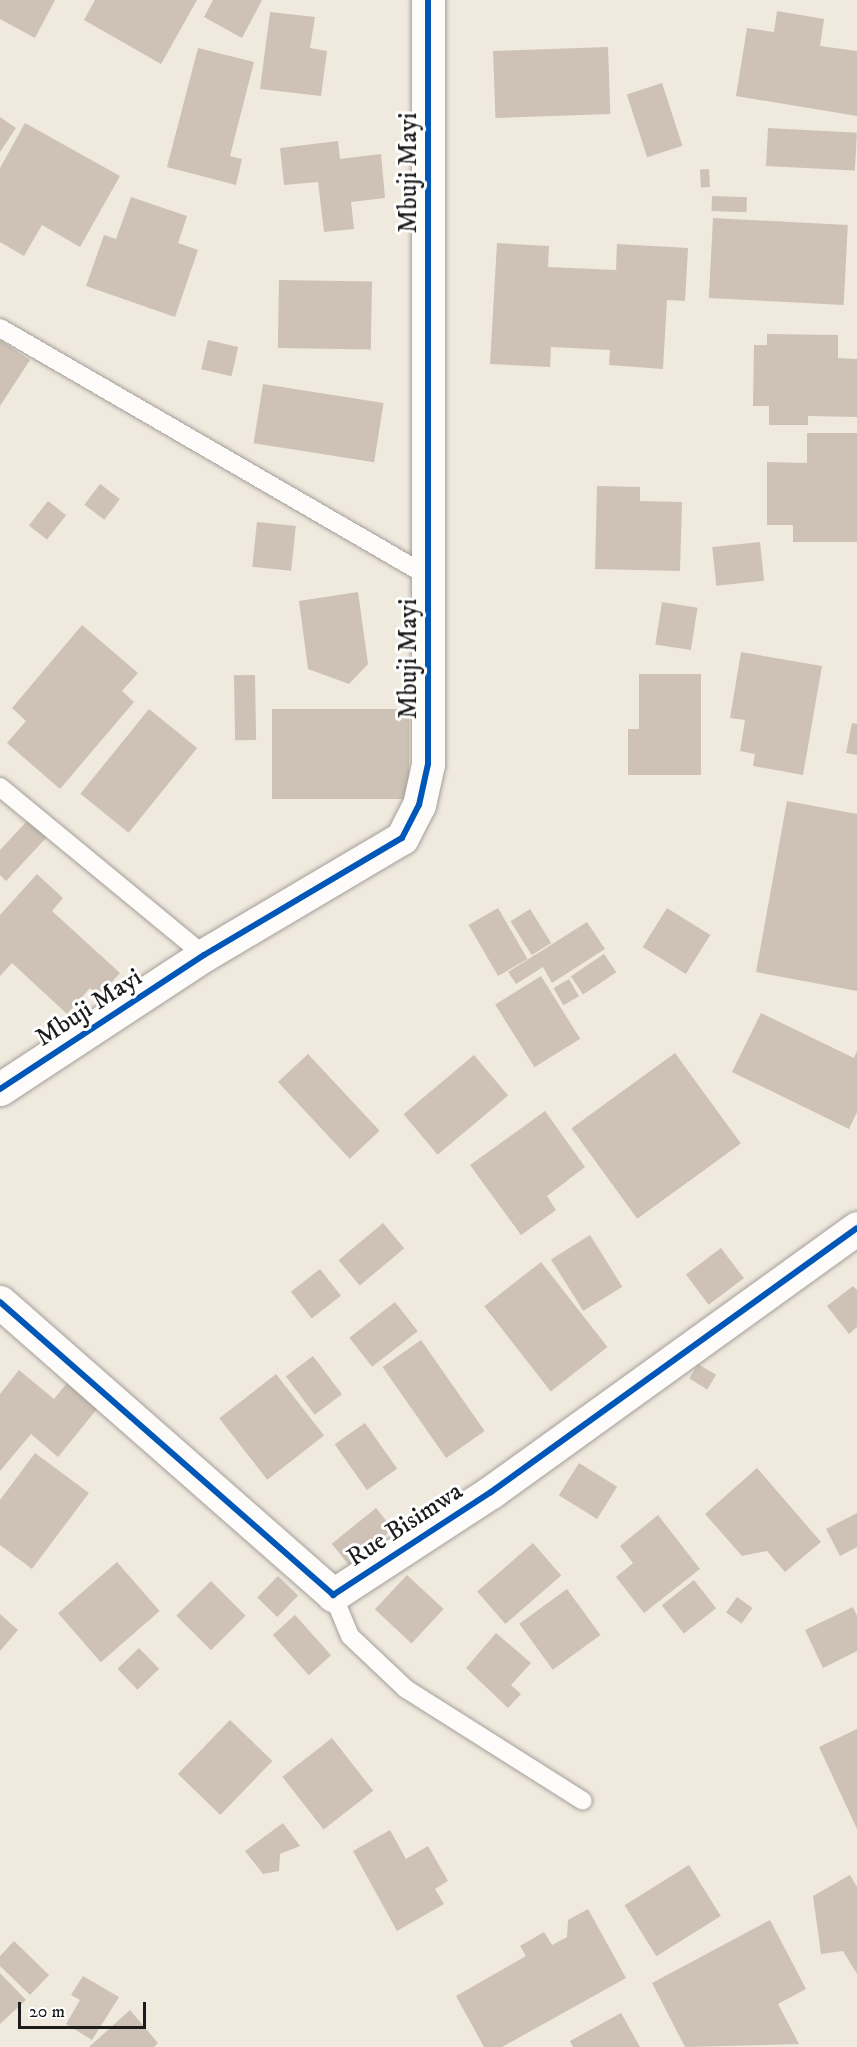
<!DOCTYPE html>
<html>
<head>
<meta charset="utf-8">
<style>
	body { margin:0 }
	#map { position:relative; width:857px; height:2047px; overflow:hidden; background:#f0e9de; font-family:"IM FELL DW Pica",serif }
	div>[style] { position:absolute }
	.building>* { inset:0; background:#cec2b6; transform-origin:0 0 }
	.roads { filter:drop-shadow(0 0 2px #a49f99) drop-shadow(0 0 2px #a49f99) }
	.service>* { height:18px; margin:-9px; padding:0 9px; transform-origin:9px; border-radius:9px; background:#fdfcfa }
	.minor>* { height:33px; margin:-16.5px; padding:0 16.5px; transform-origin:16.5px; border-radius:16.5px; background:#fdfcfa }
	.cycleway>* { height:6px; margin:-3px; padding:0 3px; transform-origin:3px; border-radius:3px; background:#0057b8 }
	span { translate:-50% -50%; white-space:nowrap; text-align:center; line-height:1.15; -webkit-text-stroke:6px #fff; paint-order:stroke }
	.street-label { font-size:26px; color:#1c1c1c }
	.scale { position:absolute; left:18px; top:2002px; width:128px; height:27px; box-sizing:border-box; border:3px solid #1c1c1c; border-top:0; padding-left:8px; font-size:18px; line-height:21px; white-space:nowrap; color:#1c1c1c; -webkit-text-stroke:4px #fff; paint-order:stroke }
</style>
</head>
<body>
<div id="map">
	<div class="building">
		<i style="clip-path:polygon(0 0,55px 0,35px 38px,0 19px)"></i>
		<i style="clip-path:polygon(95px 0,197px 0,161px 64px,84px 20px)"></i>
		<i style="clip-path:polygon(213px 0,262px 0,242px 38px,204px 17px)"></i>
		<i style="clip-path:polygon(777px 11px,824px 19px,820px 46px,857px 51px,857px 116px,736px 96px,747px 28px,774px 32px)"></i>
		<i style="clip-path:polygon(270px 12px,315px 17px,310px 48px,327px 51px,321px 96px,260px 89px)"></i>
		<i style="left:608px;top:47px;width:67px;height:115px;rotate:88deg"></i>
		<i style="clip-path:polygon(198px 48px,254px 62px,230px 156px,242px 159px,236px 185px,167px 167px)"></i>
		<i style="left:662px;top:83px;width:66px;height:37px;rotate:72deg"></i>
		<i style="clip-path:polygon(0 117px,16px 128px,0 152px)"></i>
		<i style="clip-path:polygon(25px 123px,120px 176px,80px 247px,42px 225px,24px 256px,0 242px,0 168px)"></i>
		<i style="left:768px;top:128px;width:89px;height:38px;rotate:3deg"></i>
		<i style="clip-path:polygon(338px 141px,340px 159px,381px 154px,385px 198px,351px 202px,354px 229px,324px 232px,318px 182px,284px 185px,280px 148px)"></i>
		<i style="left:709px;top:169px;width:18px;height:9px;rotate:87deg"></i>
		<i style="left:712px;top:196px;width:35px;height:15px;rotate:2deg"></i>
		<i style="clip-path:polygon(131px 197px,187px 216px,178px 243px,198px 250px,175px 317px,86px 286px,104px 235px,116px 239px)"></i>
		<i style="left:713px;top:218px;width:135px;height:80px;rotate:3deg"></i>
		<i style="clip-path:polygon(497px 243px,549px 246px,548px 267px,616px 270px,617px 244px,688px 248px,685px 301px,667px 300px,663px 369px,609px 365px,610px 350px,551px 347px,550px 367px,490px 364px)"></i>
		<i style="left:279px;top:280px;width:93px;height:68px;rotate:1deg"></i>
		<i style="clip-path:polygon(767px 334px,838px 335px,838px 358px,857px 359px,857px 417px,808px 416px,808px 425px,769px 425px,769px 406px,753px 406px,754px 345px,767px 345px)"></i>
		<i style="clip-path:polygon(0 340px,30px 360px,0 406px)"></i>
		<i style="left:208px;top:340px;width:31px;height:30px;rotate:13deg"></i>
		<i style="left:263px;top:384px;width:122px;height:60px;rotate:9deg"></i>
		<i style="clip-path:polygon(807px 433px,857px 433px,857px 542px,793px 542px,793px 525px,767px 525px,767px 462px,807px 463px)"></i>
		<i style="left:100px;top:484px;width:25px;height:26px;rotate:37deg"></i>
		<i style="clip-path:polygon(597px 486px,640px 487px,640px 501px,682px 502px,680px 571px,595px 569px)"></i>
		<i style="left:48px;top:501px;width:23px;height:31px;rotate:38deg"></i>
		<i style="left:257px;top:522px;width:39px;height:45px;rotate:6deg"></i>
		<i style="left:760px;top:542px;width:39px;height:48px;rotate:84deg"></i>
		<i style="clip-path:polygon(358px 592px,368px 664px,349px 684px,308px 669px,299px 601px)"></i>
		<i style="left:662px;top:602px;width:36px;height:43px;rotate:9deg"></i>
		<i style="clip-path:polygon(82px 625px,138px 673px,122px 691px,134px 702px,60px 789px,7px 743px,26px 721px,12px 708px)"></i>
		<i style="clip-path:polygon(741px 652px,822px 666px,803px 775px,753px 766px,755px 754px,740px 751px,745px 720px,730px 718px)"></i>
		<i style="clip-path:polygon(639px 674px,701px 674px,701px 775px,628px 775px,628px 729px,639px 729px)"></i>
		<i style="left:255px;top:675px;width:65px;height:21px;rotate:89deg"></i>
		<i style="left:149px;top:709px;width:62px;height:109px;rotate:39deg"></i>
		<i style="left:409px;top:709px;width:90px;height:137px;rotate:90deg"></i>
		<i style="clip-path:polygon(852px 723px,857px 724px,857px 755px,846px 753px)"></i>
		<i style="clip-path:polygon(787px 801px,857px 814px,857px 991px,756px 972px)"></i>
		<i style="clip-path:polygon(29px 819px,47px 837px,6px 881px,0 875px,0 850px)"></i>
		<i style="clip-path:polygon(37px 874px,63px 898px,52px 911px,120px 973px,99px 996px,90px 988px,67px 1014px,12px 963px,0 976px,0 915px)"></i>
		<i style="left:498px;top:908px;width:59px;height:34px;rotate:60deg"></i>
		<i style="left:667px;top:908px;width:51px;height:46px;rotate:32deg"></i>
		<i style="left:530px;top:909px;width:40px;height:23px;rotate:58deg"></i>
		<i style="clip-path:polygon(587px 922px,605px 949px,552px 983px,543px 967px,516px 984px,508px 972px)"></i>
		<i style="left:604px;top:954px;width:22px;height:40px;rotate:56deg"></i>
		<i style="left:541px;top:976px;width:74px;height:54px;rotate:58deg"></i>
		<i style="left:569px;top:979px;width:20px;height:18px;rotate:60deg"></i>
		<i style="clip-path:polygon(761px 1013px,854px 1058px,857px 1051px,857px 1112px,849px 1129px,732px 1072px)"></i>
		<i style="left:675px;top:1053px;width:112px;height:128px;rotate:54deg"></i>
		<i style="left:308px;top:1054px;width:105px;height:41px;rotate:47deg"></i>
		<i style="left:474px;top:1055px;width:53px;height:92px;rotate:50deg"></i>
		<i style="clip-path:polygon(545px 1111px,585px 1167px,547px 1196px,556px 1210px,521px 1235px,470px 1165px)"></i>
		<i style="left:383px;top:1223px;width:33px;height:58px;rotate:50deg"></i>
		<i style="left:590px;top:1235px;width:61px;height:46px;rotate:58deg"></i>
		<i style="left:721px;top:1248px;width:38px;height:44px;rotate:53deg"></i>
		<i style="left:541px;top:1262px;width:108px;height:72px;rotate:52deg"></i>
		<i style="left:320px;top:1269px;width:34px;height:37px;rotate:52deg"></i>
		<i style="clip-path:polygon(853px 1286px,857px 1290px,857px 1327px,849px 1334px,827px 1306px)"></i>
		<i style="left:395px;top:1302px;width:37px;height:58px;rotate:52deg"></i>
		<i style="left:421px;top:1340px;width:111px;height:47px;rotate:55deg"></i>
		<i style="left:313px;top:1356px;width:48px;height:34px;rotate:53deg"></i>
		<i style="left:698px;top:1364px;width:21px;height:17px;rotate:31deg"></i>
		<i style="clip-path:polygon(19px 1370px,54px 1399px,71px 1378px,101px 1404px,58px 1457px,31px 1434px,0 1471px,0 1394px)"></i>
		<i style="left:276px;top:1374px;width:78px;height:72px;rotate:52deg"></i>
		<i style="left:365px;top:1423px;width:56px;height:37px;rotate:55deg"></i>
		<i style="clip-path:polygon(35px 1453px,89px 1493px,32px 1569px,0 1545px,0 1500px)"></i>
		<i style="left:579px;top:1463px;width:45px;height:38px;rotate:32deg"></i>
		<i style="clip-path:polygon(757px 1468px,821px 1542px,785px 1572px,767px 1551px,742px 1556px,705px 1514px)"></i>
		<i style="left:376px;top:1508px;width:27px;height:57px;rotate:51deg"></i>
		<i style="clip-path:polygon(857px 1513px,857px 1547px,840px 1556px,826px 1529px)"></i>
		<i style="clip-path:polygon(658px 1515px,700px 1569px,644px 1613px,616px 1577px,633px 1563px,620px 1546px)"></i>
		<i style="left:533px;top:1543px;width:43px;height:74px;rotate:49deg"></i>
		<i style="left:117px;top:1562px;width:65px;height:78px;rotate:49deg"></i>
		<i style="left:407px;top:1575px;width:50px;height:47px;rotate:43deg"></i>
		<i style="left:278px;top:1576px;width:28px;height:30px;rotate:44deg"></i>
		<i style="left:694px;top:1580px;width:36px;height:41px;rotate:52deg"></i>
		<i style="left:211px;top:1581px;width:49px;height:49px;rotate:45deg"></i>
		<i style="left:567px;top:1589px;width:57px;height:59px;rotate:54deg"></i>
		<i style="left:737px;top:1597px;width:19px;height:19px;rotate:35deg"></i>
		<i style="clip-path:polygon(853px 1607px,857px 1616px,857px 1651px,823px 1668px,805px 1630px)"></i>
		<i style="clip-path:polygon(0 1614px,18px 1630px,0 1651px)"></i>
		<i style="left:295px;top:1615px;width:54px;height:30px;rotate:48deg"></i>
		<i style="clip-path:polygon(496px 1633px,531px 1663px,511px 1685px,521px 1694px,508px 1708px,466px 1668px)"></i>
		<i style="left:139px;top:1648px;width:29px;height:30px;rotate:46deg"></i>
		<i style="left:230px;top:1720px;width:59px;height:75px;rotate:44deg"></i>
		<i style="clip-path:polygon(857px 1729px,857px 1829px,819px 1747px)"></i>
		<i style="left:332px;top:1738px;width:67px;height:63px;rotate:52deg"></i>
		<i style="clip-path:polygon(283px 1823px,300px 1846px,280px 1854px,279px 1871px,263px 1874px,245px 1851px)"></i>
		<i style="clip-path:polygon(390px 1830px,406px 1859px,428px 1846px,448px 1881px,435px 1889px,444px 1904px,397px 1931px,353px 1851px)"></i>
		<i style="left:689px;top:1865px;width:60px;height:76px;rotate:58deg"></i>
		<i style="clip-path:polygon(850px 1875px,857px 1887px,857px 1974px,843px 1951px,821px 1954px,813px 1896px)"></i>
		<i style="clip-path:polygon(588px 1909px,626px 1978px,502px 2047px,484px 2047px,456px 1996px,526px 1956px,520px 1946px,544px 1932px,552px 1945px,567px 1937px,568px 1920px)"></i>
		<i style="clip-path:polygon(770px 1920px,806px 1989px,778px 2004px,799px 2044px,685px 2047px,652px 1983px)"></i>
		<i style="clip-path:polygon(14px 1941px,49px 1975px,30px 1995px,0 1966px,0 1956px)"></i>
		<i style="clip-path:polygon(0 1973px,26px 2000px,0 2024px)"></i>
		<i style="clip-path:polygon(83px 1976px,119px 1997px,92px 2040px,66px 2024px,80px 2000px,71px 1995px)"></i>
		<i style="clip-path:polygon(130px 2010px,158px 2043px,154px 2047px,89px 2047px)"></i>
		<i style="clip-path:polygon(621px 2013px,640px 2047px,573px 2047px,570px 2041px)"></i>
	</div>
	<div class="roads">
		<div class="service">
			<i style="left:0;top:328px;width:495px;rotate:30.1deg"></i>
			<i style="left:0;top:787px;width:264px;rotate:39.5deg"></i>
			<i style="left:333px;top:1595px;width:44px;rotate:67.5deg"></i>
			<i style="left:350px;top:1636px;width:77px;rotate:43.4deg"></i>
			<i style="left:406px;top:1689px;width:209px;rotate:32.3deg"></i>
		</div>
		<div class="minor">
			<i style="left:0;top:1089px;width:244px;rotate:-33.3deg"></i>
			<i style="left:204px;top:955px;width:230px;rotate:-30.6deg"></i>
			<i style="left:402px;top:838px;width:37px;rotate:-63deg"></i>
			<i style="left:419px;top:805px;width:42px;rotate:-77.6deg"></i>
			<i style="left:428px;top:764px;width:764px;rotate:-90deg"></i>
			<i style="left:0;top:1302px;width:444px;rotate:41.3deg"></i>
			<i style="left:333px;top:1595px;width:189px;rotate:-33.1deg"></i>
			<i style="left:491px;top:1492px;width:451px;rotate:-35.8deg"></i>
		</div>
	</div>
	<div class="cycleway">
		<i style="left:0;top:1089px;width:244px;rotate:-33.3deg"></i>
		<i style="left:204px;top:955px;width:230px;rotate:-30.6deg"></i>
		<i style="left:402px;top:838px;width:37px;rotate:-63deg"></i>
		<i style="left:419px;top:805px;width:42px;rotate:-77.6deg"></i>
		<i style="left:428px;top:764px;width:764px;rotate:-90deg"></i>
		<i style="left:0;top:1302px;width:444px;rotate:41.3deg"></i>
		<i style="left:333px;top:1595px;width:189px;rotate:-33.1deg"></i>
		<i style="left:491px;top:1492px;width:451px;rotate:-35.8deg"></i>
	</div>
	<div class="street-label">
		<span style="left:409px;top:173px;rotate:-90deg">Mbuji Mayi</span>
		<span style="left:409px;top:659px;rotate:-90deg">Mbuji Mayi</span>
		<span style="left:89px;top:1008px;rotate:-33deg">Mbuji Mayi</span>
		<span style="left:405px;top:1525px;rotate:-33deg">Rue Bisimwa</span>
	</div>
	<div class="scale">20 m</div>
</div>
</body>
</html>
